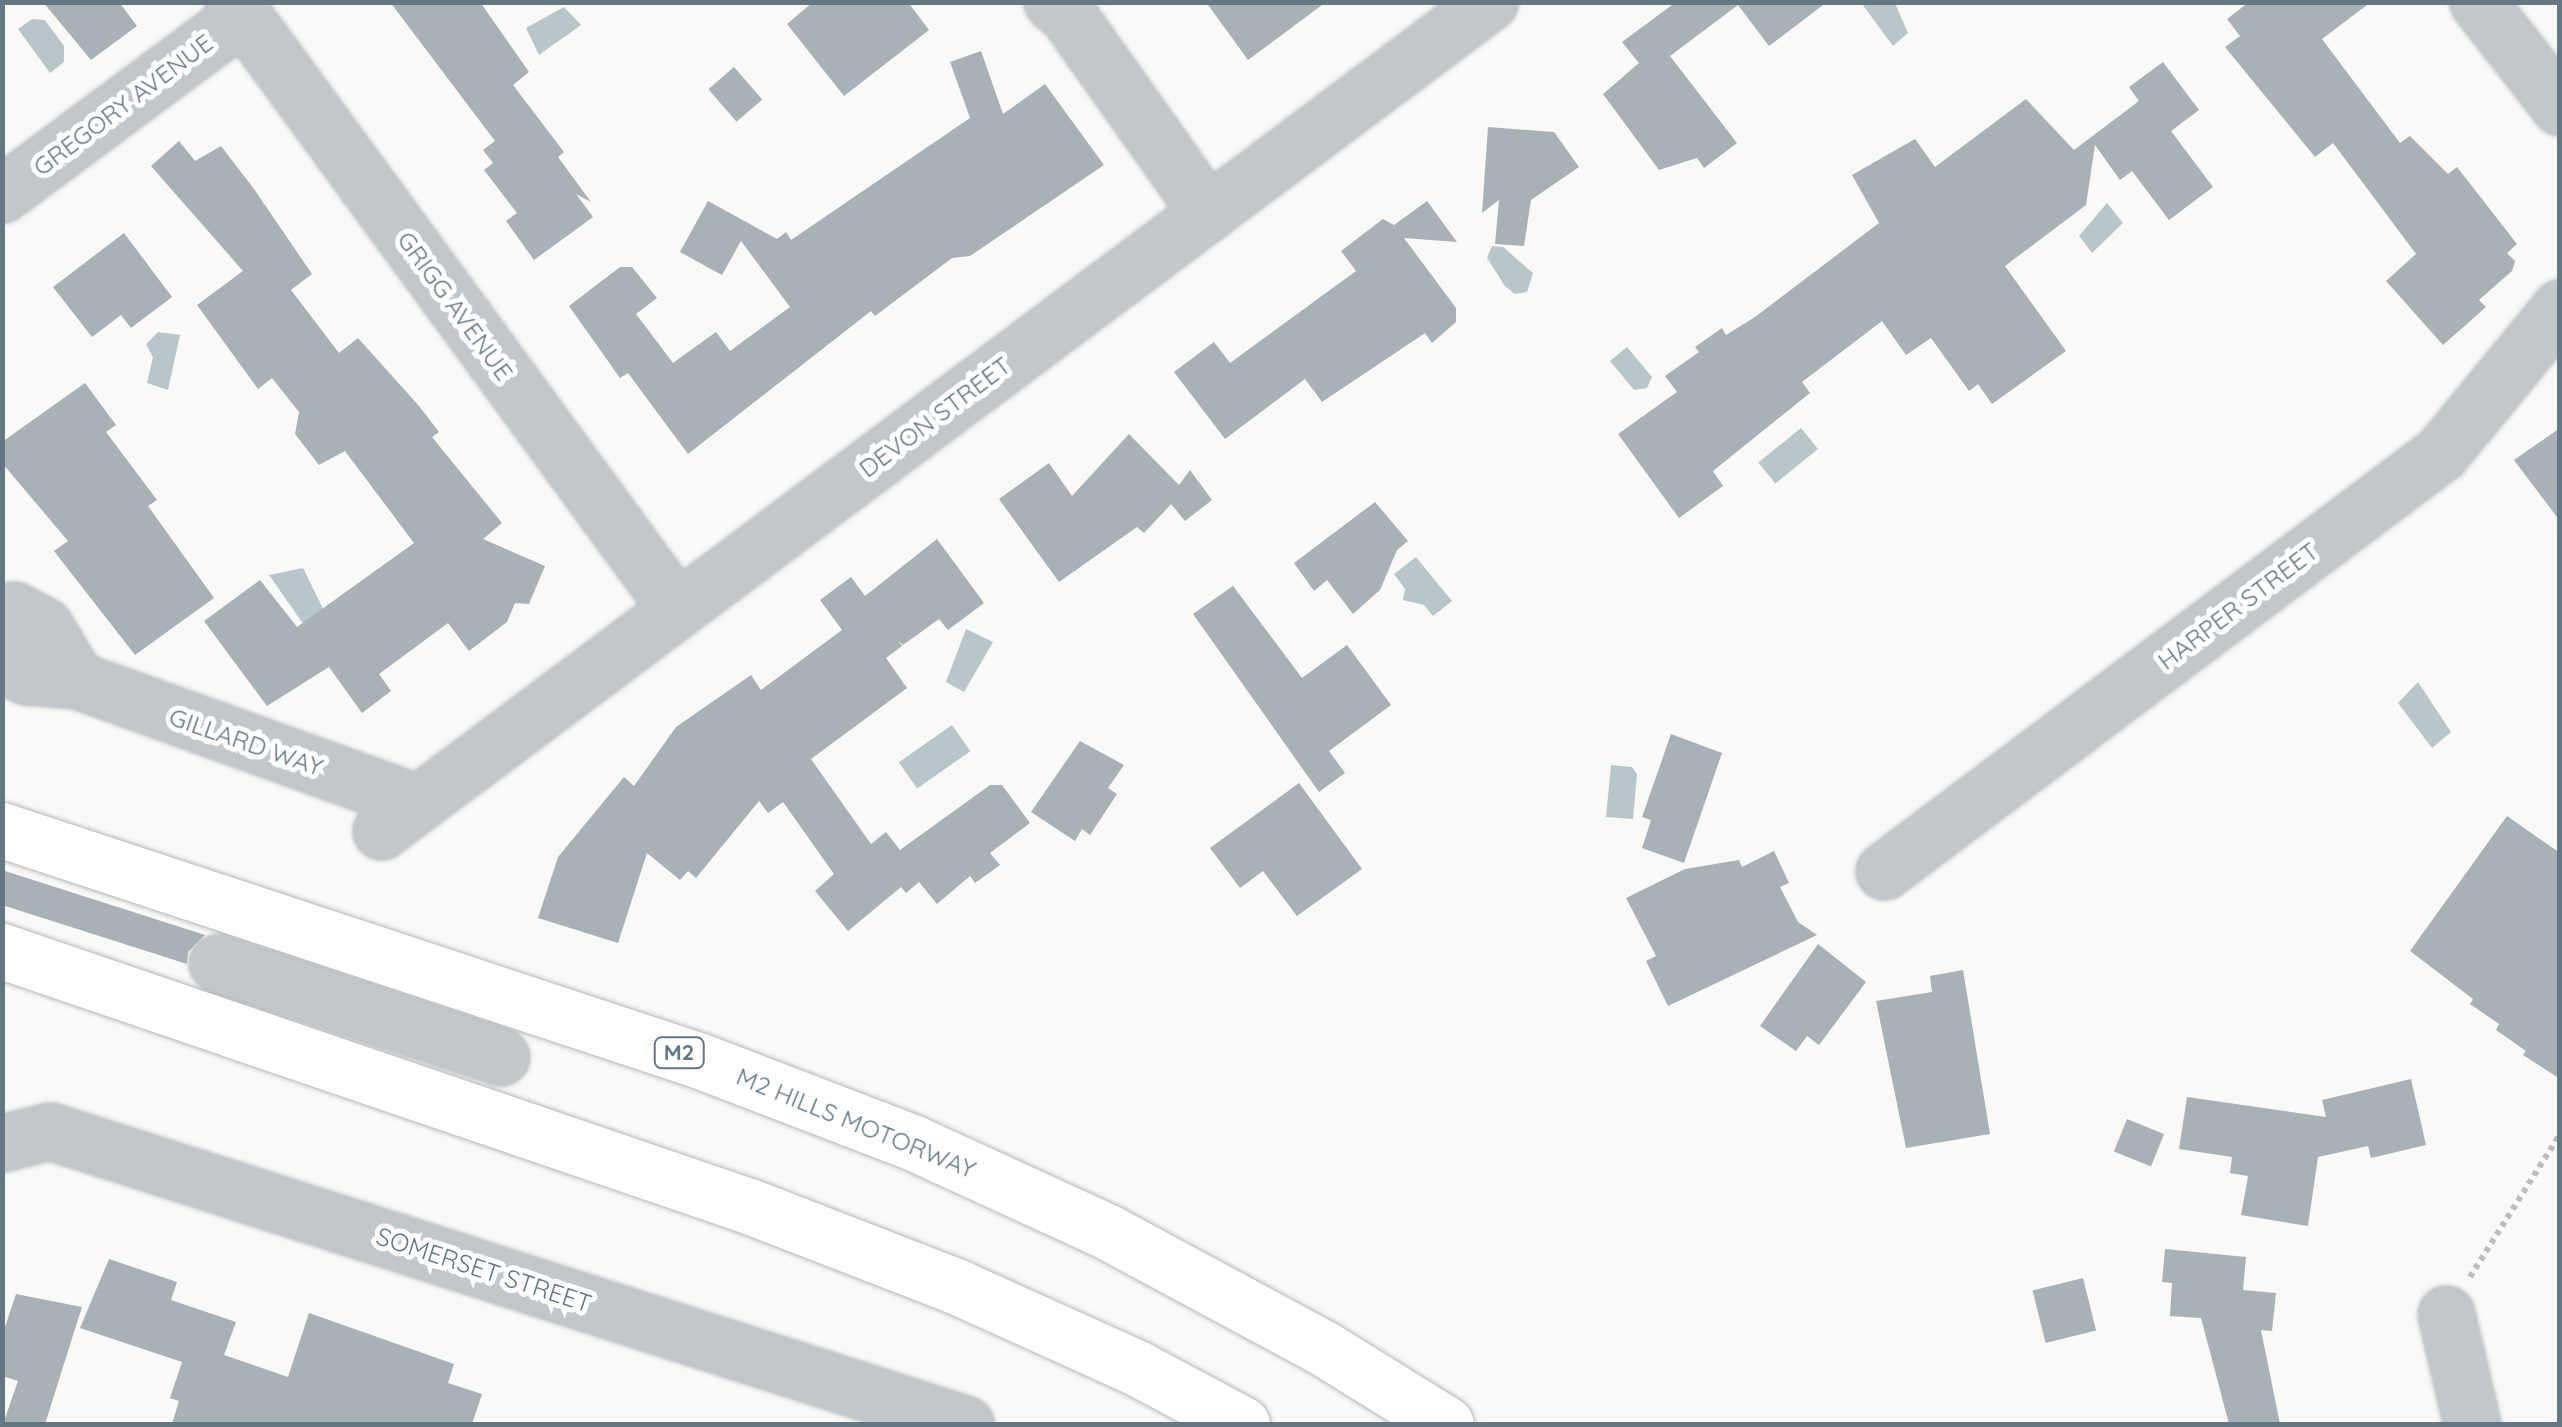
<!DOCTYPE html>
<html>
<head>
<meta charset="utf-8">
<style>
	body { margin:0 }
	#map { position:relative; width:2562px; height:1427px; overflow:hidden; background:#f9f9f7; font-family:Quicksand,sans-serif }
	div>[style] { position:absolute }
	.water>* { inset:0; background:#b8c6c9; transform-origin:0 0 }
	.building>* { inset:0; background:#a7b1b6; transform-origin:0 0 }
	.path>* { height:6px; margin-top:-3px; transform-origin:0; background:repeating-linear-gradient(90deg,#babec1 0 5px,transparent 0 10px) }
	.roads { filter:drop-shadow(0 0 2px #b3b9bc) drop-shadow(0 0 2px #b3b9bc) }
	.minor>* { height:55px; margin:-27.5px; padding:0 27.5px; transform-origin:27.5px; border-radius:27.5px; background:#c2c7cb }
	.highway>* { height:55px; margin:-27.5px; padding:0 27.5px; transform-origin:27.5px; border-radius:27.5px; background:#fff }
	span { translate:-50% -50%; white-space:nowrap; text-align:center; line-height:1.15; -webkit-text-stroke:10px #fff; paint-order:stroke }
	.shield-label span { padding:2px 8px; background:#fff; border:2px solid; border-radius:8px; -webkit-text-stroke-width:0 }
	.shield-label { font-size:22px; color:#647782; font-weight:700 }
	.street-label { font-size:25px; color:#647782 }
	.frame { position:absolute; inset:0; border:5px solid #647782; pointer-events:none }
</style>
</head>
<body>
<div id="map">
	<div class="water">
		<i style="clip-path:polygon(1895px 3px,1908px 33px,1893px 46px,1862px 4px)"></i>
		<i style="clip-path:polygon(564px 7px,581px 25px,539px 55px,526px 28px)"></i>
		<i style="clip-path:polygon(32px 19px,45px 20px,64px 46px,64px 62px,50px 73px,18px 29px)"></i>
		<i style="clip-path:polygon(2107px 203px,2123px 223px,2092px 253px,2079px 236px)"></i>
		<i style="clip-path:polygon(1492px 246px,1503px 247px,1533px 273px,1527px 292px,1515px 294px,1505px 286px,1487px 258px)"></i>
		<i style="clip-path:polygon(158px 332px,180px 335px,168px 390px,147px 383px,153px 357px,146px 344px)"></i>
		<i style="clip-path:polygon(1627px 347px,1652px 377px,1647px 388px,1634px 390px,1610px 361px)"></i>
		<i style="left:1801px;top:428px;width:27px;height:55px;rotate:51deg"></i>
		<i style="clip-path:polygon(1416px 557px,1452px 601px,1433px 616px,1424px 605px,1403px 600px,1405px 589px,1394px 574px)"></i>
		<i style="clip-path:polygon(303px 568px,324px 611px,304px 625px,269px 575px)"></i>
		<i style="clip-path:polygon(966px 629px,993px 642px,964px 692px,946px 682px)"></i>
		<i style="clip-path:polygon(2418px 682px,2451px 732px,2432px 748px,2398px 703px)"></i>
		<i style="left:952px;top:725px;width:32px;height:65px;rotate:55deg"></i>
		<i style="clip-path:polygon(1611px 765px,1632px 767px,1637px 774px,1633px 819px,1606px 817px)"></i>
	</div>
	<div class="building">
		<i style="clip-path:polygon(43px 2px,119px 2px,137px 26px,91px 60px)"></i>
		<i style="clip-path:polygon(390px 2px,480px 2px,529px 72px,513px 85px,564px 152px,558px 157px,591px 202px,576px 194px,593px 217px,534px 260px,506px 221px,517px 213px,484px 170px,493px 163px,483px 150px,495px 141px)"></i>
		<i style="clip-path:polygon(813px 2px,908px 2px,929px 30px,844px 96px,787px 24px)"></i>
		<i style="clip-path:polygon(1206px 2px,1326px 2px,1248px 60px)"></i>
		<i style="clip-path:polygon(1676px 2px,1827px 2px,1769px 46px,1738px 5px,1670px 56px,1737px 143px,1704px 168px,1697px 158px,1659px 170px,1603px 94px,1639px 63px,1622px 42px)"></i>
		<i style="clip-path:polygon(2249px 2px,2371px 2px,2322px 39px,2400px 143px,2410px 136px,2448px 174px,2457px 167px,2517px 244px,2507px 253px,2515px 261px,2512px 271px,2479px 300px,2486px 307px,2443px 345px,2386px 281px,2416px 254px,2372px 195px,2333px 143px,2315px 157px,2225px 47px,2240px 36px,2227px 19px)"></i>
		<i style="clip-path:polygon(981px 51px,1003px 114px,1045px 84px,1104px 165px,970px 256px,952px 258px,875px 316px,871px 311px,688px 454px,628px 373px,620px 378px,569px 306px,620px 267px,632px 267px,657px 298px,636px 314px,673px 363px,716px 332px,730px 351px,790px 307px,741px 241px,722px 275px,680px 252px,708px 201px,777px 239px,786px 232px,791px 240px,970px 118px,950px 62px)"></i>
		<i style="clip-path:polygon(2163px 62px,2199px 110px,2171px 131px,2213px 187px,2169px 220px,2132px 171px,2120px 180px,2095px 145px,2086px 205px,2005px 266px,2066px 351px,1992px 404px,1978px 384px,1969px 391px,1931px 338px,1906px 355px,1882px 321px,1802px 382px,1810px 393px,1713px 471px,1723px 486px,1679px 518px,1618px 434px,1677px 392px,1665px 376px,1699px 352px,1695px 347px,1722px 328px,1726px 335px,1755px 317px,1879px 223px,1852px 175px,1915px 139px,1935px 167px,2026px 99px,2074px 150px,2139px 101px,2129px 87px)"></i>
		<i style="left:734px;top:67px;width:43px;height:34px;rotate:49deg"></i>
		<i style="clip-path:polygon(1488px 127px,1554px 132px,1579px 167px,1531px 200px,1524px 246px,1495px 244px,1499px 200px,1482px 213px)"></i>
		<i style="clip-path:polygon(179px 141px,195px 161px,221px 146px,254px 189px,312px 274px,291px 290px,339px 353px,358px 338px,419px 406px,439px 432px,432px 437px,502px 523px,483px 539px,545px 566px,529px 604px,515px 603px,507px 622px,469px 651px,448px 623px,379px 674px,391px 691px,362px 713px,329px 667px,267px 706px,204px 621px,260px 580px,297px 627px,414px 543px,345px 451px,319px 465px,295px 434px,299px 412px,272px 378px,258px 389px,197px 305px,243px 271px,151px 166px)"></i>
		<i style="clip-path:polygon(1427px 201px,1457px 242px,1404px 238px,1456px 308px,1456px 322px,1432px 343px,1425px 333px,1322px 402px,1305px 379px,1225px 439px,1174px 372px,1214px 342px,1230px 363px,1356px 271px,1341px 251px,1383px 219px,1394px 225px)"></i>
		<i style="clip-path:polygon(124px 233px,172px 297px,131px 328px,121px 315px,92px 337px,53px 287px)"></i>
		<i style="clip-path:polygon(85px 383px,116px 425px,106px 432px,157px 500px,148px 506px,214px 598px,135px 655px,54px 551px,68px 541px,2px 463px,2px 442px)"></i>
		<i style="clip-path:polygon(2560px 428px,2560px 521px,2514px 460px)"></i>
		<i style="clip-path:polygon(1129px 434px,1179px 485px,1190px 470px,1212px 500px,1185px 521px,1171px 504px,1144px 533px,1137px 527px,1059px 582px,999px 499px,1049px 463px,1072px 496px)"></i>
		<i style="clip-path:polygon(1375px 502px,1408px 541px,1397px 550px,1380px 590px,1353px 614px,1327px 580px,1314px 591px,1294px 563px)"></i>
		<i style="clip-path:polygon(937px 539px,984px 603px,948px 630px,939px 619px,903px 645px,898px 641px,902px 646px,886px 658px,907px 688px,811px 759px,871px 844px,886px 832px,900px 850px,990px 785px,1002px 785px,1030px 823px,990px 853px,1000px 865px,975px 883px,970px 876px,937px 904px,919px 882px,906px 893px,901px 887px,848px 931px,815px 891px,834px 874px,783px 802px,768px 813px,759px 801px,696px 878px,688px 871px,680px 880px,647px 853px,618px 943px,538px 918px,558px 857px,624px 777px,634px 786px,676px 727px,751px 675px,761px 690px,842px 630px,820px 600px,851px 577px,865px 596px)"></i>
		<i style="clip-path:polygon(1233px 586px,1302px 678px,1347px 645px,1391px 705px,1329px 751px,1345px 773px,1319px 792px,1193px 614px)"></i>
		<i style="clip-path:polygon(1671px 734px,1722px 753px,1684px 863px,1642px 848px,1651px 820px,1642px 817px)"></i>
		<i style="clip-path:polygon(1080px 741px,1124px 765px,1108px 788px,1117px 794px,1090px 835px,1082px 829px,1075px 841px,1031px 812px)"></i>
		<i style="clip-path:polygon(1299px 783px,1362px 869px,1297px 916px,1263px 871px,1240px 888px,1210px 848px)"></i>
		<i style="clip-path:polygon(2507px 816px,2560px 853px,2560px 1079px,2523px 1055px,2526px 1051px,2496px 1030px,2499px 1024px,2470px 1004px,2473px 999px,2410px 951px)"></i>
		<i style="clip-path:polygon(1774px 851px,1789px 883px,1780px 887px,1798px 922px,1817px 935px,1668px 1006px,1646px 961px,1656px 956px,1626px 898px,1685px 869px,1739px 860px,1742px 867px)"></i>
		<i style="clip-path:polygon(2px 870px,205px 935px,188px 952px,187px 964px,2px 905px)"></i>
		<i style="clip-path:polygon(1818px 944px,1866px 982px,1819px 1045px,1807px 1036px,1796px 1051px,1760px 1026px)"></i>
		<i style="clip-path:polygon(1963px 970px,1990px 1134px,1906px 1148px,1876px 1001px,1932px 992px,1930px 976px)"></i>
		<i style="clip-path:polygon(2411px 1079px,2426px 1145px,2371px 1158px,2368px 1146px,2318px 1157px,2308px 1226px,2241px 1215px,2248px 1176px,2230px 1173px,2232px 1157px,2179px 1149px,2187px 1097px,2326px 1117px,2322px 1100px)"></i>
		<i style="left:2127px;top:1119px;width:40px;height:35px;rotate:22deg"></i>
		<i style="clip-path:polygon(2165px 1249px,2246px 1257px,2243px 1290px,2276px 1293px,2272px 1331px,2261px 1330px,2280px 1424px,2229px 1424px,2201px 1318px,2170px 1316px,2172px 1283px,2162px 1282px)"></i>
		<i style="clip-path:polygon(109px 1259px,177px 1282px,171px 1300px,236px 1322px,224px 1355px,288px 1377px,309px 1313px,454px 1364px,448px 1383px,482px 1394px,472px 1424px,172px 1424px,179px 1401px,170px 1398px,182px 1362px,80px 1328px)"></i>
		<i style="left:2083px;top:1278px;width:54px;height:52px;rotate:76deg"></i>
		<i style="clip-path:polygon(16px 1294px,82px 1307px,45px 1424px,3px 1424px,18px 1381px,2px 1376px,2px 1336px)"></i>
	</div>
	<div class="path">
		<i style="left:2470px;top:1277px;width:169px;rotate:-57.8deg"></i>
	</div>
	<div class="roads">
		<div class="minor">
			<i style="left:233px;top:2px;width:752px;rotate:53.82deg"></i>
			<i style="left:1052px;top:2px;width:19px;rotate:39deg"></i>
			<i style="left:1067px;top:14px;width:244px;rotate:54.7deg"></i>
			<i style="left:2478px;top:2px;width:133px;rotate:52deg"></i>
			<i style="left:2px;top:194px;width:300px;rotate:-36.6deg"></i>
			<i style="left:2px;top:618px;width:14px;rotate:-34deg"></i>
			<i style="left:14px;top:610px;width:34px;rotate:28deg"></i>
			<i style="left:44px;top:626px;width:63px;rotate:58.6deg"></i>
			<i style="left:2px;top:664px;width:28px;rotate:26deg"></i>
			<i style="left:27px;top:676px;width:50px;rotate:4.6deg"></i>
			<i style="left:77px;top:680px;width:360px;rotate:19.8deg"></i>
			<i style="left:381px;top:831px;width:1384px;rotate:-36.8deg"></i>
			<i style="left:1884px;top:871px;width:696px;rotate:-36.89deg"></i>
			<i style="left:2441px;top:453px;width:188px;rotate:-50.6deg"></i>
			<i style="left:217px;top:963px;width:299px;rotate:18.3deg"></i>
			<i style="left:2px;top:1143px;width:49px;rotate:-14deg"></i>
			<i style="left:50px;top:1131px;width:961px;rotate:17.76deg"></i>
			<i style="left:2446px;top:1314px;width:113px;rotate:76.7deg"></i>
		</div>
		<div class="highway">
			<i style="left:2px;top:830px;width:733px;rotate:18.29deg"></i>
			<i style="left:698px;top:1060px;width:231px;rotate:21deg"></i>
			<i style="left:914px;top:1143px;width:213px;rotate:24.6deg"></i>
			<i style="left:1108px;top:1232px;width:247px;rotate:28.3deg"></i>
			<i style="left:1325px;top:1349px;width:142px;rotate:31.8deg"></i>
			<i style="left:2px;top:951px;width:789px;rotate:18.85deg"></i>
			<i style="left:749px;top:1206px;width:226px;rotate:21.2deg"></i>
			<i style="left:960px;top:1288px;width:194px;rotate:24.3deg"></i>
			<i style="left:1137px;top:1368px;width:119px;rotate:28.1deg"></i>
		</div>
	</div>
	<div class="shield-label">
		<span style="left:679px;top:1053px">M2</span>
	</div>
	<div class="street-label">
		<span style="left:123px;top:105px;rotate:-37deg">GREGORY AVENUE</span>
		<span style="left:455px;top:306px;rotate:54deg">GRIGG AVENUE</span>
		<span style="left:935px;top:417px;rotate:-37deg">DEVON STREET</span>
		<span style="left:2238px;top:606px;rotate:-37deg">HARPER STREET</span>
		<span style="left:246px;top:742px;rotate:19deg">GILLARD WAY</span>
		<span style="left:856px;top:1123px;rotate:22deg">M2 HILLS MOTORWAY</span>
		<span style="left:484px;top:1270px;rotate:18deg">SOMERSET STREET</span>
	</div>
	<div class="frame"></div>
</div>
</body>
</html>
